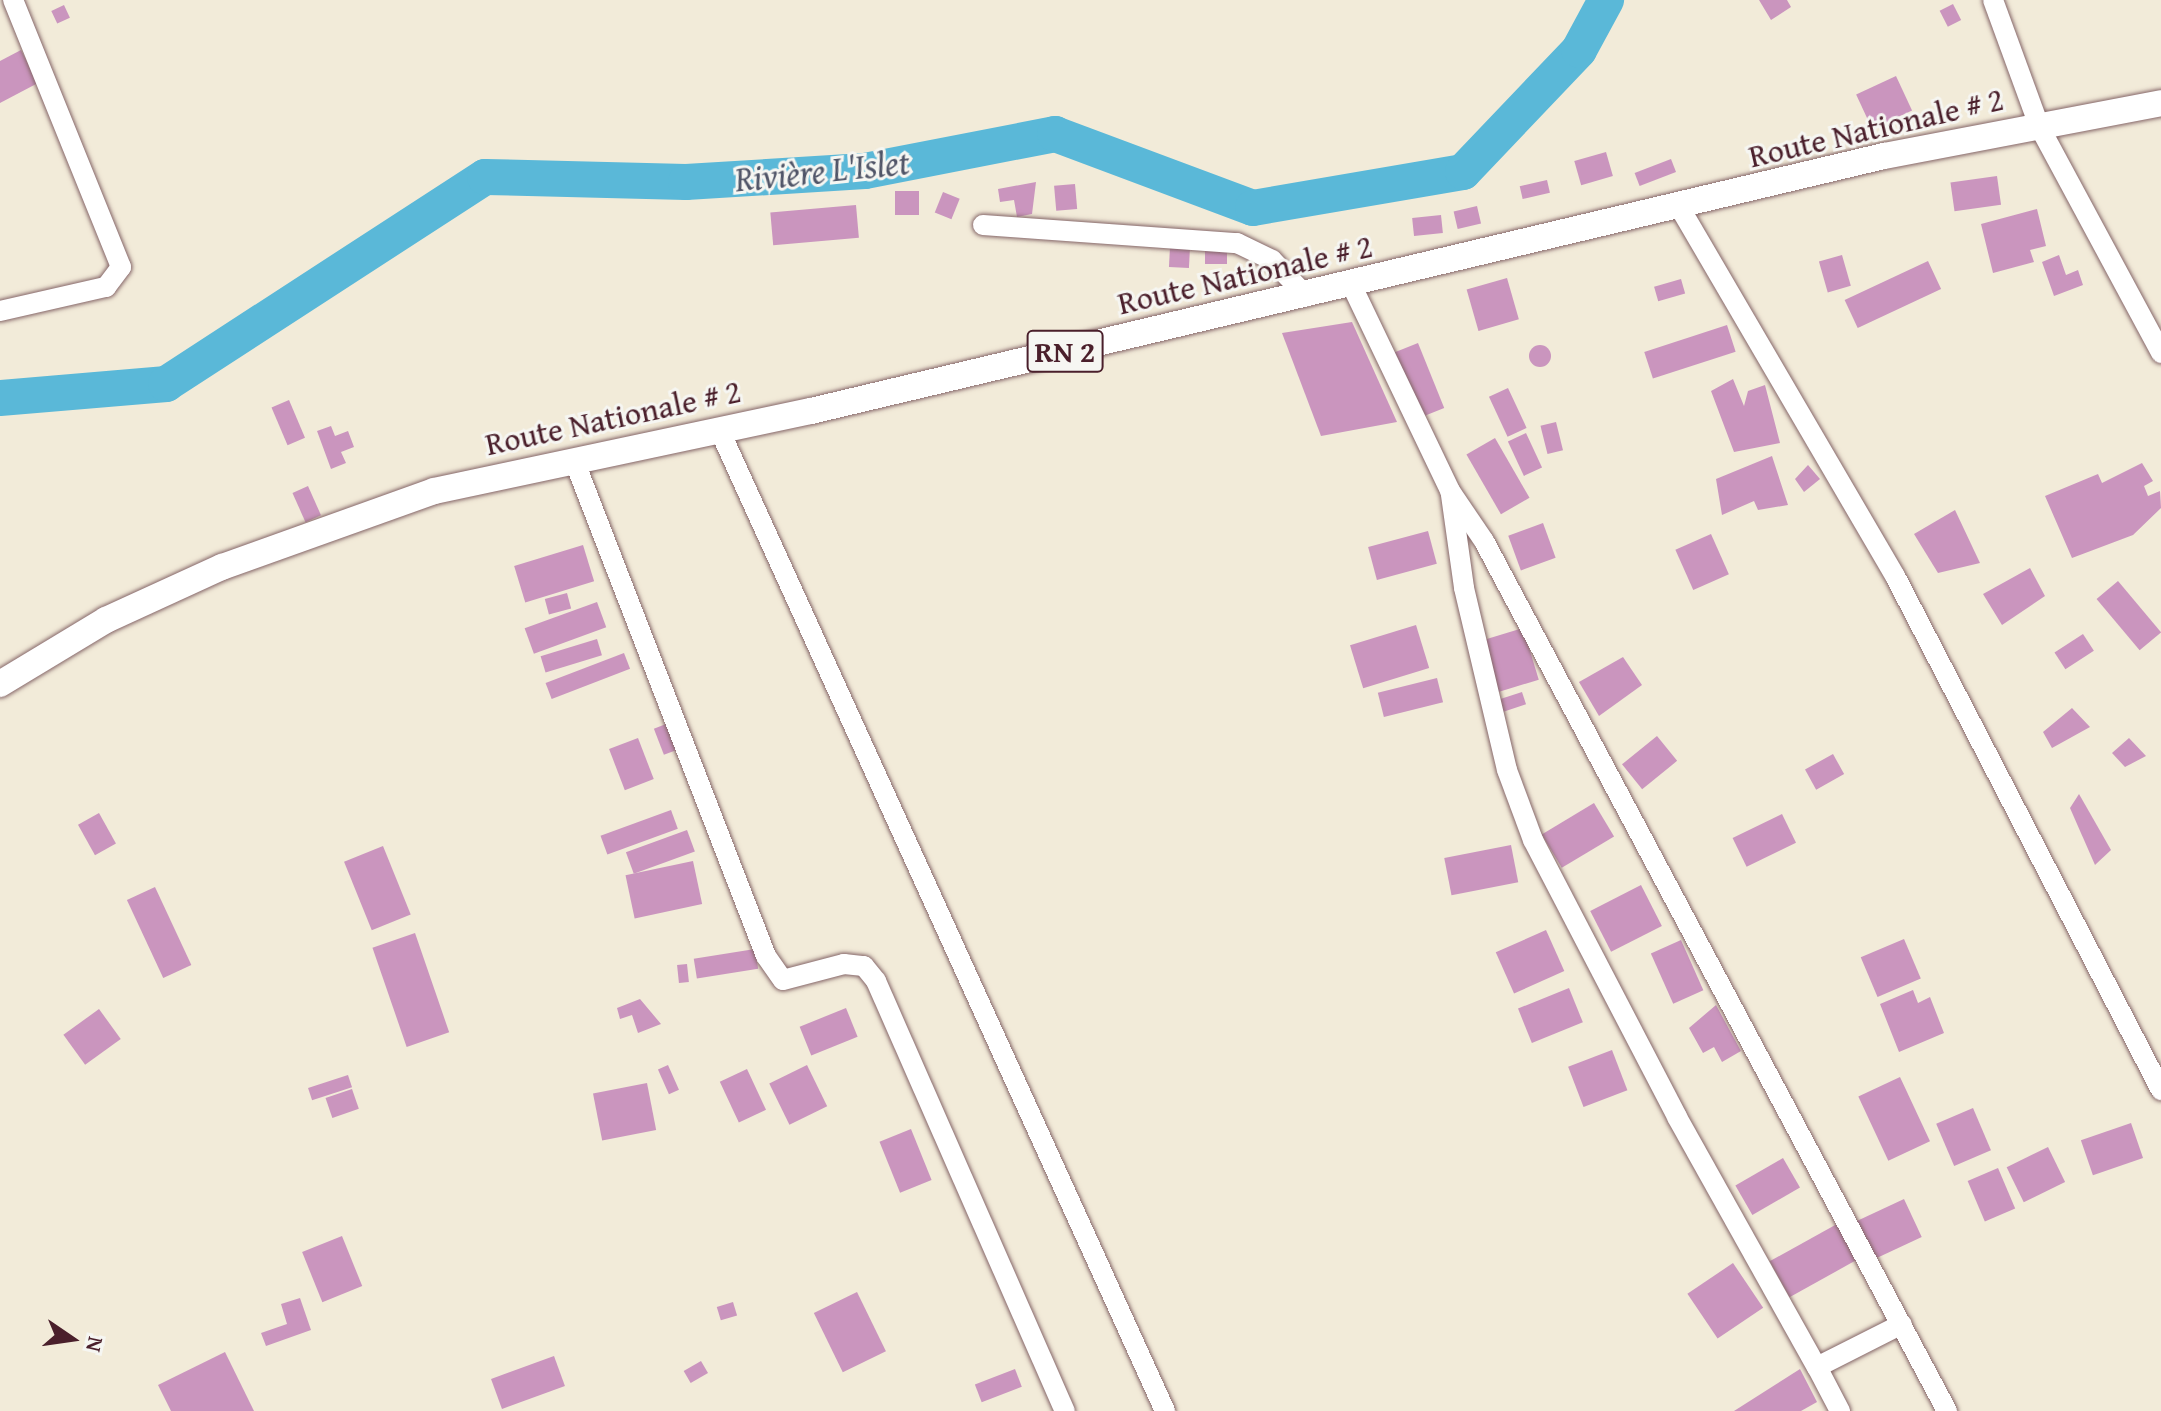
<!DOCTYPE html>
<html>
<head>
<meta charset="utf-8">
<style>
	body { margin:0 }
	#map { position:relative; width:2161px; height:1411px; overflow:hidden; background:#f2ebd9; font-family:"Gentium Book Plus",serif }
	div>[style] { position:absolute }
	.river>* { height:36px; margin:-18px; padding:0 18px; transform-origin:18px; border-radius:18px; background:#5ab8d8 }
	.building>* { inset:0; background:#ca95be; transform-origin:0 0 }
	.round { border-radius:50% }
	.roads { filter:drop-shadow(0 0 2px #856668) drop-shadow(0 0 2px #856668) }
	.minor>* { height:20px; margin:-10px; padding:0 10px; transform-origin:10px; border-radius:10px; background:#fff }
	.major>* { height:26px; margin:-13px; padding:0 13px; transform-origin:13px; border-radius:13px; background:#fff }
	span { translate:-50% -50%; white-space:nowrap; text-align:center; line-height:1.15; -webkit-text-stroke:6px #f6f6f2; paint-order:stroke }
	.shield-label span { padding:2px 6px; background:#f6f6f2; border:2px solid; border-radius:6px; -webkit-text-stroke-width:0 }
	.shield-label { font-size:30px; color:#4a1f2b; font-weight:700 }
	.street-label { font-size:32px; color:#4a1f2b }
	.water-label { font-size:34px; color:#505568; font-style:italic }
	.north { position:absolute; left:32px; top:1299px; width:80px; height:80px; -webkit-text-stroke:6px #f6f6f2; paint-order:stroke; rotate:103deg; font-size:22px; font-weight:700; line-height:32px; text-align:center; color:#4a1f2b }
	.north::after { content:''; display:block; margin:auto; width:28px; height:36px; background:#4a1f2b; clip-path:polygon(50% 0,100% 100%,50% 72%,0 100%) }
</style>
</head>
<body>
<div id="map">
	<div class="river">
		<i style="left:0;top:398px;width:167px;rotate:-4.8deg"></i>
		<i style="left:166px;top:384px;width:380px;rotate:-33deg"></i>
		<i style="left:485px;top:177px;width:201px;rotate:1.4deg"></i>
		<i style="left:686px;top:182px;width:179px;rotate:-3.5deg"></i>
		<i style="left:865px;top:171px;width:194px;rotate:-11deg"></i>
		<i style="left:1055px;top:134px;width:211px;rotate:20.5deg"></i>
		<i style="left:1253px;top:208px;width:213px;rotate:-9.7deg"></i>
		<i style="left:1463px;top:172px;width:168px;rotate:-46.4deg"></i>
		<i style="left:1579px;top:50px;width:57px;rotate:-61.6deg"></i>
	</div>
	<div class="building">
		<i style="clip-path:polygon(1759px 0,1787px 0,1791px 7px,1771px 20px)"></i>
		<i style="left:1953px;top:4px;width:18px;height:15px;rotate:63deg"></i>
		<i style="left:64px;top:5px;width:14px;height:14px;rotate:65deg"></i>
		<i style="clip-path:polygon(21px 50px,38px 83px,0 103px,0 61px)"></i>
		<i style="left:1896px;top:76px;width:38px;height:44px;rotate:65deg"></i>
		<i style="left:1606px;top:152px;width:25px;height:33px;rotate:74deg"></i>
		<i style="left:1671px;top:159px;width:14px;height:39px;rotate:69deg"></i>
		<i style="left:1997px;top:176px;width:29px;height:47px;rotate:82deg"></i>
		<i style="left:1547px;top:180px;width:13px;height:28px;rotate:77deg"></i>
		<i style="clip-path:polygon(1036px 182px,1032px 214px,1017px 217px,1014px 200px,1000px 202px,998px 189px)"></i>
		<i style="left:1075px;top:184px;width:25px;height:21px;rotate:85deg"></i>
		<i style="left:895px;top:191px;width:24px;height:24px"></i>
		<i style="left:943px;top:192px;width:18px;height:22px;rotate:22deg"></i>
		<i style="left:856px;top:205px;width:33px;height:86px;rotate:85deg"></i>
		<i style="left:1477px;top:206px;width:18px;height:24px;rotate:77deg"></i>
		<i style="clip-path:polygon(2037px 209px,2046px 246px,2030px 250px,2034px 262px,1993px 273px,1981px 224px)"></i>
		<i style="left:1441px;top:215px;width:18px;height:29px;rotate:84deg"></i>
		<i style="left:1205px;top:245px;width:22px;height:19px"></i>
		<i style="left:1170px;top:247px;width:20px;height:20px;rotate:3deg"></i>
		<i style="left:1842px;top:255px;width:32px;height:24px;rotate:74deg"></i>
		<i style="clip-path:polygon(2059px 255px,2066px 275px,2078px 270px,2083px 285px,2054px 296px,2042px 262px)"></i>
		<i style="left:1928px;top:261px;width:31px;height:92px;rotate:65deg"></i>
		<i style="left:1507px;top:278px;width:43px;height:42px;rotate:74deg"></i>
		<i style="left:1681px;top:279px;width:15px;height:28px;rotate:74deg"></i>
		<i style="clip-path:polygon(1352px 322px,1397px 422px,1321px 436px,1282px 333px)"></i>
		<i style="left:1727px;top:325px;width:28px;height:87px;rotate:72deg"></i>
		<i style="left:1418px;top:343px;width:70px;height:27px;rotate:68deg"></i>
		<i class="round" style="left:1529px;top:345px;width:22px;height:22px"></i>
		<i style="clip-path:polygon(1733px 379px,1744px 406px,1748px 391px,1765px 385px,1780px 443px,1734px 452px,1711px 391px)"></i>
		<i style="left:1508px;top:388px;width:44px;height:21px;rotate:65deg"></i>
		<i style="left:289px;top:400px;width:41px;height:19px;rotate:67deg"></i>
		<i style="left:1556px;top:422px;width:29px;height:16px;rotate:76deg"></i>
		<i style="clip-path:polygon(331px 426px,335px 436px,348px 431px,354px 447px,341px 452px,346px 463px,331px 469px,317px 431px)"></i>
		<i style="left:1526px;top:433px;width:38px;height:20px;rotate:65deg"></i>
		<i style="left:1495px;top:438px;width:69px;height:33px;rotate:60deg"></i>
		<i style="clip-path:polygon(1772px 456px,1788px 505px,1758px 510px,1754px 501px,1722px 515px,1716px 479px)"></i>
		<i style="clip-path:polygon(2142px 463px,2153px 481px,2144px 486px,2148px 496px,2160px 491px,2161px 508px,2133px 535px,2072px 558px,2045px 496px,2098px 474px,2102px 483px)"></i>
		<i style="clip-path:polygon(1808px 465px,1820px 479px,1804px 492px,1795px 479px)"></i>
		<i style="left:308px;top:486px;width:32px;height:17px;rotate:66deg"></i>
		<i style="clip-path:polygon(1955px 510px,1980px 563px,1938px 573px,1914px 534px)"></i>
		<i style="left:1543px;top:523px;width:37px;height:37px;rotate:70deg"></i>
		<i style="left:1428px;top:531px;width:34px;height:62px;rotate:75deg"></i>
		<i style="left:1711px;top:534px;width:44px;height:39px;rotate:66deg"></i>
		<i style="left:583px;top:545px;width:38px;height:72px;rotate:73deg"></i>
		<i style="clip-path:polygon(2030px 568px,2045px 596px,2002px 625px,1983px 594px)"></i>
		<i style="left:2118px;top:581px;width:67px;height:28px;rotate:50deg"></i>
		<i style="left:567px;top:593px;width:16px;height:23px;rotate:75deg"></i>
		<i style="left:597px;top:602px;width:27px;height:77px;rotate:70deg"></i>
		<i style="left:1416px;top:625px;width:45px;height:69px;rotate:73deg"></i>
		<i style="left:1523px;top:628px;width:54px;height:43px;rotate:73deg"></i>
		<i style="left:2083px;top:634px;width:20px;height:34px;rotate:57deg"></i>
		<i style="left:597px;top:639px;width:17px;height:59px;rotate:73deg"></i>
		<i style="left:624px;top:653px;width:17px;height:84px;rotate:69deg"></i>
		<i style="clip-path:polygon(1623px 657px,1642px 685px,1599px 716px,1579px 682px)"></i>
		<i style="left:1437px;top:678px;width:25px;height:61px;rotate:76deg"></i>
		<i style="left:1522px;top:692px;width:13px;height:30px;rotate:72deg"></i>
		<i style="clip-path:polygon(2072px 708px,2090px 727px,2052px 748px,2043px 732px)"></i>
		<i style="left:666px;top:724px;width:28px;height:13px;rotate:69deg"></i>
		<i style="left:1657px;top:736px;width:32px;height:45px;rotate:51deg"></i>
		<i style="left:638px;top:738px;width:44px;height:31px;rotate:69deg"></i>
		<i style="clip-path:polygon(2129px 738px,2146px 756px,2125px 767px,2112px 753px)"></i>
		<i style="left:1833px;top:754px;width:23px;height:32px;rotate:61deg"></i>
		<i style="clip-path:polygon(2079px 794px,2111px 850px,2095px 865px,2070px 808px)"></i>
		<i style="left:1594px;top:803px;width:39px;height:61px;rotate:59deg"></i>
		<i style="left:671px;top:810px;width:20px;height:75px;rotate:70deg"></i>
		<i style="left:99px;top:813px;width:35px;height:24px;rotate:61deg"></i>
		<i style="left:1782px;top:814px;width:32px;height:55px;rotate:64deg"></i>
		<i style="left:687px;top:830px;width:23px;height:65px;rotate:70deg"></i>
		<i style="left:1511px;top:845px;width:38px;height:68px;rotate:79deg"></i>
		<i style="left:383px;top:846px;width:74px;height:42px;rotate:68deg"></i>
		<i style="left:693px;top:861px;width:44px;height:69px;rotate:78deg"></i>
		<i style="left:1641px;top:885px;width:46px;height:57px;rotate:63deg"></i>
		<i style="left:155px;top:887px;width:86px;height:31px;rotate:65deg"></i>
		<i style="left:1546px;top:930px;width:45px;height:55px;rotate:66deg"></i>
		<i style="left:415px;top:933px;width:105px;height:45px;rotate:71deg"></i>
		<i style="left:1904px;top:939px;width:43px;height:47px;rotate:67deg"></i>
		<i style="left:1681px;top:940px;width:55px;height:33px;rotate:66deg"></i>
		<i style="left:755px;top:949px;width:20px;height:62px;rotate:81deg"></i>
		<i style="left:687px;top:964px;width:18px;height:10px;rotate:84deg"></i>
		<i style="left:1569px;top:988px;width:37px;height:55px;rotate:68deg"></i>
		<i style="clip-path:polygon(1913px 990px,1918px 1003px,1930px 997px,1944px 1033px,1899px 1052px,1880px 1004px)"></i>
		<i style="clip-path:polygon(640px 999px,661px 1024px,638px 1033px,632px 1015px,620px 1019px,617px 1008px)"></i>
		<i style="clip-path:polygon(1716px 1005px,1741px 1051px,1722px 1062px,1714px 1047px,1703px 1053px,1689px 1028px)"></i>
		<i style="left:846px;top:1008px;width:31px;height:50px;rotate:68deg"></i>
		<i style="left:99px;top:1009px;width:37px;height:44px;rotate:54deg"></i>
		<i style="left:1612px;top:1050px;width:43px;height:47px;rotate:69deg"></i>
		<i style="left:668px;top:1065px;width:27px;height:11px;rotate:66deg"></i>
		<i style="left:807px;top:1065px;width:46px;height:42px;rotate:64deg"></i>
		<i style="left:747px;top:1069px;width:45px;height:30px;rotate:65deg"></i>
		<i style="left:348px;top:1075px;width:13px;height:42px;rotate:72deg"></i>
		<i style="left:1900px;top:1077px;width:71px;height:46px;rotate:65deg"></i>
		<i style="left:647px;top:1083px;width:48px;height:55px;rotate:79deg"></i>
		<i style="left:352px;top:1089px;width:21px;height:28px;rotate:71deg"></i>
		<i style="left:1973px;top:1108px;width:46px;height:40px;rotate:67deg"></i>
		<i style="left:2131px;top:1123px;width:37px;height:53px;rotate:71deg"></i>
		<i style="left:911px;top:1129px;width:55px;height:34px;rotate:68deg"></i>
		<i style="left:2048px;top:1147px;width:39px;height:46px;rotate:64deg"></i>
		<i style="left:1783px;top:1158px;width:34px;height:55px;rotate:60deg"></i>
		<i style="left:1998px;top:1168px;width:44px;height:33px;rotate:67deg"></i>
		<i style="left:1904px;top:1199px;width:42px;height:52px;rotate:65deg"></i>
		<i style="left:1837px;top:1224px;width:41px;height:77px;rotate:61deg"></i>
		<i style="left:342px;top:1236px;width:54px;height:43px;rotate:68deg"></i>
		<i style="left:1733px;top:1263px;width:54px;height:55px;rotate:56deg"></i>
		<i style="left:857px;top:1292px;width:66px;height:48px;rotate:64deg"></i>
		<i style="clip-path:polygon(300px 1298px,311px 1330px,266px 1346px,261px 1333px,287px 1324px,281px 1304px)"></i>
		<i style="left:733px;top:1302px;width:14px;height:17px;rotate:73deg"></i>
		<i style="clip-path:polygon(225px 1352px,254px 1411px,171px 1411px,158px 1385px)"></i>
		<i style="left:554px;top:1356px;width:32px;height:67px;rotate:70deg"></i>
		<i style="left:701px;top:1361px;width:14px;height:20px;rotate:60deg"></i>
		<i style="left:1015px;top:1369px;width:19px;height:43px;rotate:69deg"></i>
		<i style="clip-path:polygon(1800px 1369px,1817px 1402px,1801px 1411px,1734px 1411px)"></i>
	</div>
	<div class="roads">
		<div class="minor">
			<i style="left:1993px;top:0;width:134px;rotate:69.9deg"></i>
			<i style="left:2039px;top:126px;width:258px;rotate:61.7deg"></i>
			<i style="left:1680px;top:208px;width:426px;rotate:59.7deg"></i>
			<i style="left:1895px;top:576px;width:579px;rotate:62.64deg"></i>
			<i style="left:983px;top:225px;width:255px;rotate:4.1deg"></i>
			<i style="left:1237px;top:243px;width:39px;rotate:26deg"></i>
			<i style="left:1272px;top:260px;width:50px;rotate:46.6deg"></i>
			<i style="left:1352px;top:286px;width:227px;rotate:64.4deg"></i>
			<i style="left:1450px;top:491px;width:60px;rotate:55.8deg"></i>
			<i style="left:1484px;top:541px;width:986px;rotate:61.98deg"></i>
			<i style="left:0;top:311px;width:109px;rotate:-12.8deg"></i>
			<i style="left:106px;top:287px;width:25px;rotate:-53deg"></i>
			<i style="left:121px;top:267px;width:288px;rotate:-112deg"></i>
			<i style="left:719px;top:429px;width:1079px;rotate:65.57deg"></i>
			<i style="left:574px;top:460px;width:532px;rotate:68.84deg"></i>
			<i style="left:766px;top:956px;width:29px;rotate:55deg"></i>
			<i style="left:783px;top:980px;width:63px;rotate:-14.7deg"></i>
			<i style="left:844px;top:964px;width:20px;rotate:6deg"></i>
			<i style="left:864px;top:966px;width:19px;rotate:51deg"></i>
			<i style="left:876px;top:981px;width:470px;rotate:66.3deg"></i>
			<i style="left:1451px;top:495px;width:94px;rotate:82deg"></i>
			<i style="left:1464px;top:588px;width:187px;rotate:76.7deg"></i>
			<i style="left:1507px;top:770px;width:75px;rotate:69.6deg"></i>
			<i style="left:1533px;top:840px;width:312px;rotate:62.5deg"></i>
			<i style="left:1677px;top:1117px;width:287px;rotate:60.8deg"></i>
			<i style="left:1817px;top:1367px;width:95px;rotate:-26.8deg"></i>
			<i style="left:1817px;top:1367px;width:50px;rotate:62.4deg"></i>
		</div>
		<div class="major">
			<i style="left:0;top:684px;width:124px;rotate:-31.1deg"></i>
			<i style="left:106px;top:620px;width:128px;rotate:-24.6deg"></i>
			<i style="left:222px;top:567px;width:225px;rotate:-19.7deg"></i>
			<i style="left:434px;top:491px;width:385px;rotate:-12deg"></i>
			<i style="left:811px;top:411px;width:1103px;rotate:-13.37deg"></i>
			<i style="left:1884px;top:156px;width:282px;rotate:-10.8deg"></i>
		</div>
	</div>
	<div class="shield-label">
		<span style="left:1065px;top:351px">RN 2</span>
	</div>
	<div class="street-label">
		<span style="left:1876px;top:128px;rotate:-13deg">Route Nationale # 2</span>
		<span style="left:1245px;top:275px;rotate:-13deg">Route Nationale # 2</span>
		<span style="left:613px;top:418px;rotate:-12deg">Route Nationale # 2</span>
	</div>
	<div class="water-label">
		<span style="left:822px;top:170px;rotate:-6deg">Rivière L'Islet</span>
	</div>
	<div class="north">N</div>
</div>
</body>
</html>
